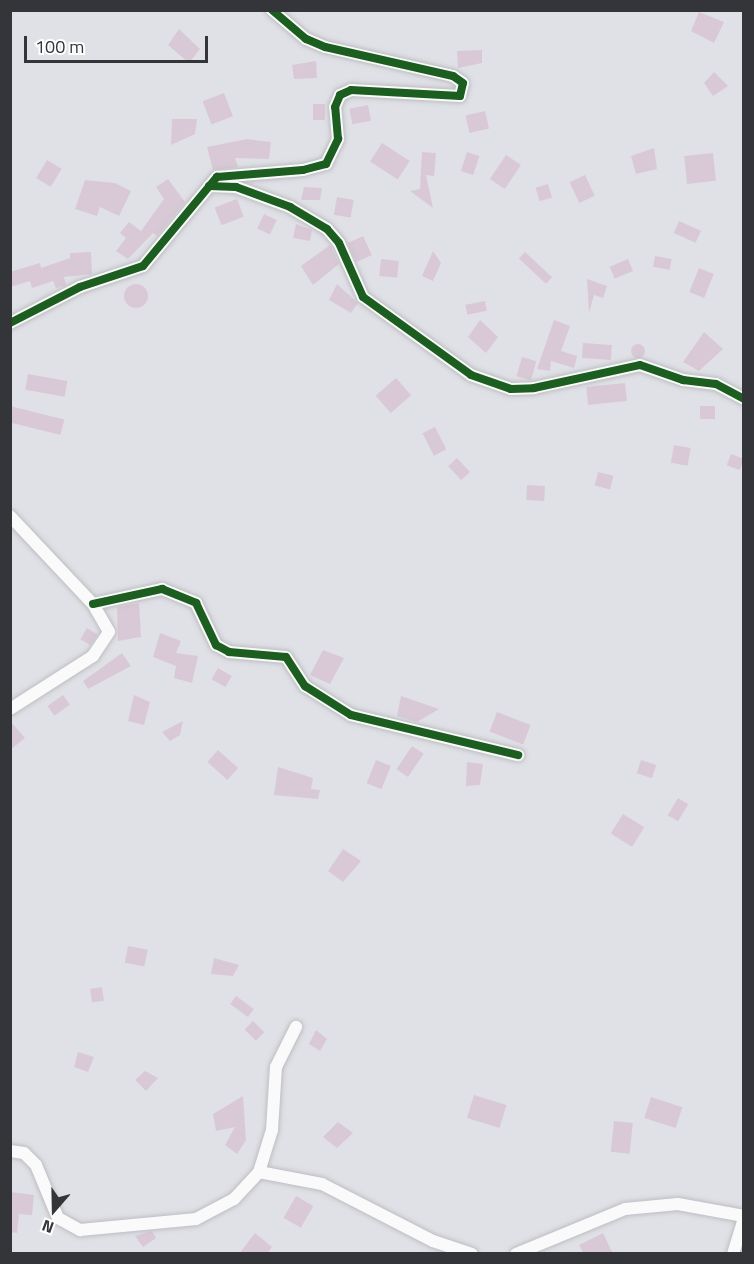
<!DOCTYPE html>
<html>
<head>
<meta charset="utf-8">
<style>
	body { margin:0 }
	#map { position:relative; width:754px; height:1264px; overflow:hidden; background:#e0e1e6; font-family:"Titillium Web",sans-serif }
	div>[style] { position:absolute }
	.building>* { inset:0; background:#d9c9d6; transform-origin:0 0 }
	.round { border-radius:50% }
	.roads { filter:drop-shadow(0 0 2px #bdbec2) drop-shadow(0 0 2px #bdbec2) }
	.minor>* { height:12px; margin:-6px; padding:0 6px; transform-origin:6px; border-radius:6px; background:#fafafb }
	.cycleway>* { height:8px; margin:-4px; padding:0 4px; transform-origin:4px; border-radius:4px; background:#1b5e20 }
	span { translate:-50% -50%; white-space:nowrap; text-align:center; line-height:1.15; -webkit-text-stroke:6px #fff; paint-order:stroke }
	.frame { position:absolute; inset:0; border:12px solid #343538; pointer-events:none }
	.north { position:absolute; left:24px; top:1180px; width:60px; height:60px; -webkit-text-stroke:4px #fff; paint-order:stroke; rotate:200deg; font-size:16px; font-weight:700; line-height:24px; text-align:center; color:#343538 }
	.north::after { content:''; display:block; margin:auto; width:21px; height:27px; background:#343538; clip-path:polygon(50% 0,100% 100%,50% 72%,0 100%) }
	.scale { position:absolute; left:24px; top:36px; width:184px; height:27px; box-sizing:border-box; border:3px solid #343538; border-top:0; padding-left:8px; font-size:18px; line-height:21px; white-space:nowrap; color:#343538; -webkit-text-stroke:4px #fff; paint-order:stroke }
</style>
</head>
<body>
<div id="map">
	<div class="building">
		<i style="clip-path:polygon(699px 12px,724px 22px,714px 43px,691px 31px)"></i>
		<i style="clip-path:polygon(179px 29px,200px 49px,189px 63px,168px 45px)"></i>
		<i style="clip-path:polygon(482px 50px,482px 63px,458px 68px,457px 51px)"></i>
		<i style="clip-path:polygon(316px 61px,317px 78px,294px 79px,292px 65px)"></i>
		<i style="clip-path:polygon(714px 72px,728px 86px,713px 96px,704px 83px)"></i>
		<i style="left:224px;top:93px;width:25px;height:23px;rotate:69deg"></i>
		<i style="left:313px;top:104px;width:12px;height:16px"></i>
		<i style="left:368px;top:105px;width:16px;height:19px;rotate:79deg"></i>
		<i style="left:485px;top:111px;width:18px;height:20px;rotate:77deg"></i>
		<i style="clip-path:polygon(172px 119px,197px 119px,195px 134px,171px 145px)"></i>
		<i style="clip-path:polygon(247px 139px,271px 142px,269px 159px,235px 158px,238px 167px,213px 170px,207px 147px)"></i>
		<i style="left:382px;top:143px;width:33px;height:22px;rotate:33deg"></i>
		<i style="clip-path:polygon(654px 148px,657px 169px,636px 174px,631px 156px)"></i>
		<i style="clip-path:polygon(422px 152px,436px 153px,434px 176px,426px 175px,433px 208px,410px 191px,420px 189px)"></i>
		<i style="left:467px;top:152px;width:13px;height:20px;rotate:18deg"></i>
		<i style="left:713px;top:153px;width:28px;height:29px;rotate:84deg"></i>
		<i style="left:506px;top:155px;width:18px;height:29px;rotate:34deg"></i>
		<i style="left:47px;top:160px;width:17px;height:21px;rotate:31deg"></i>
		<i style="left:585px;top:175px;width:23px;height:17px;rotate:65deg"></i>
		<i style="clip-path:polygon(168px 179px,185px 202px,157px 236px,153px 233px,128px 259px,116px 251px,126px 238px,120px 233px,129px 222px,141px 231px,164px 199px,156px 187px)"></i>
		<i style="clip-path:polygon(85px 180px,115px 183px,131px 191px,119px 216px,100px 207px,97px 216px,75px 209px)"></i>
		<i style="left:548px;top:184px;width:14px;height:13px;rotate:73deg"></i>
		<i style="clip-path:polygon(304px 187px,322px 188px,320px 200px,301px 200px)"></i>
		<i style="left:337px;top:197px;width:17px;height:18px;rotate:10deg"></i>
		<i style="left:237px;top:199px;width:19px;height:24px;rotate:69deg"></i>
		<i style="left:264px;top:214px;width:14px;height:16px;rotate:25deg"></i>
		<i style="left:679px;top:221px;width:24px;height:13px;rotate:24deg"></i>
		<i style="clip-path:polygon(296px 224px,312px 230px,310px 241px,293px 238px)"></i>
		<i style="left:363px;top:236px;width:21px;height:17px;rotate:65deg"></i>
		<i style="clip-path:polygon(330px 245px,339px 264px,313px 285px,301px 266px)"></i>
		<i style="clip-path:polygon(433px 251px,441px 263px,433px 281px,422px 276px)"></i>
		<i style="clip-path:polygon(91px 252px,92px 274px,64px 277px,66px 285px,56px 288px,53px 281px,32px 288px,30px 281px,10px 287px,10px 272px,40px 263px,41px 268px,70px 258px,70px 253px)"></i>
		<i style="left:525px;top:252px;width:37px;height:9px;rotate:43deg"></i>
		<i style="left:655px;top:256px;width:17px;height:11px;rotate:10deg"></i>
		<i style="left:381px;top:259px;width:18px;height:17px;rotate:6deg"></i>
		<i style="left:628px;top:259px;width:13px;height:20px;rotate:67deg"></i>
		<i style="left:699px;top:268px;width:16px;height:26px;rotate:22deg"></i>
		<i style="clip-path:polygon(587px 279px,607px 286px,603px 298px,594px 295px,589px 313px)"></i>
		<i class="round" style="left:124px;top:284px;width:24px;height:24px"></i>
		<i style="clip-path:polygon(337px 284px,358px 303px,351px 313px,329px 300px)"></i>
		<i style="left:485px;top:301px;width:10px;height:20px;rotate:79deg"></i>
		<i style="clip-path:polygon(480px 320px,498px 337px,486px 353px,468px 337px)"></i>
		<i style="clip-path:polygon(554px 320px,570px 326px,561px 351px,577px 356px,574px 368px,551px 361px,550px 371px,537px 369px)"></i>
		<i style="clip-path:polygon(704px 332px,723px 349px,699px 371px,683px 362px)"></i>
		<i style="left:583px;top:343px;width:29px;height:15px;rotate:4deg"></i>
		<i class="round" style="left:631px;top:344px;width:14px;height:14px"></i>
		<i style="left:522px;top:357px;width:15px;height:20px;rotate:16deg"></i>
		<i style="left:28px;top:374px;width:40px;height:16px;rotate:10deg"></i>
		<i style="left:396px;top:378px;width:23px;height:27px;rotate:49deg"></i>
		<i style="left:625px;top:383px;width:18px;height:39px;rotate:84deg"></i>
		<i style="left:10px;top:406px;width:56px;height:16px;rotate:14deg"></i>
		<i style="left:700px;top:406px;width:15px;height:13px"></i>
		<i style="left:435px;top:427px;width:25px;height:14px;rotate:63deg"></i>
		<i style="left:674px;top:445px;width:17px;height:18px;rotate:10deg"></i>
		<i style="left:731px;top:454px;width:14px;height:12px;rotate:21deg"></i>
		<i style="left:457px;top:458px;width:19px;height:12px;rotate:47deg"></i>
		<i style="left:598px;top:472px;width:16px;height:14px;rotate:14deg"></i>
		<i style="left:527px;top:485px;width:18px;height:15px;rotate:3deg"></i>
		<i style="clip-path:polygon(139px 603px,141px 637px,118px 641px,117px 607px)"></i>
		<i style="left:87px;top:628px;width:12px;height:13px;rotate:31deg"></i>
		<i style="clip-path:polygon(160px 633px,181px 641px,176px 653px,198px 656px,192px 683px,174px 678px,176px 666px,153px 657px)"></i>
		<i style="clip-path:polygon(323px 650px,344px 658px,330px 684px,310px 675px)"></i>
		<i style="clip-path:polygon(122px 653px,131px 666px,88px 689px,83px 681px)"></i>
		<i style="left:218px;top:668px;width:16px;height:13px;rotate:30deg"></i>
		<i style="left:63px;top:695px;width:12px;height:19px;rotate:55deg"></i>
		<i style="clip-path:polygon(134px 695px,150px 702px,144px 725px,128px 721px)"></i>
		<i style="clip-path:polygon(401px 696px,439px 709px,417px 722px,397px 716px)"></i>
		<i style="left:497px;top:712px;width:36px;height:21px;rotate:21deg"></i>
		<i style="clip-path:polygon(10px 721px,25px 738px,10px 750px)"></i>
		<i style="clip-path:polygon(183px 721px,180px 735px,170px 741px,162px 732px)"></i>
		<i style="left:412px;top:746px;width:14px;height:28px;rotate:34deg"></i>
		<i style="left:218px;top:750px;width:27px;height:16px;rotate:42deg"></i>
		<i style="left:376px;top:760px;width:16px;height:25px;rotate:22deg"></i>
		<i style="left:641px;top:760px;width:16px;height:14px;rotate:18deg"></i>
		<i style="clip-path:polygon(467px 762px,483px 764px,480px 785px,466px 786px)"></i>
		<i style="clip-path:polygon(278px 767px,313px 778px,311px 789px,320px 790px,318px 799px,274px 795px)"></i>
		<i style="left:678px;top:798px;width:12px;height:20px;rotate:31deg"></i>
		<i style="left:623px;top:814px;width:25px;height:23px;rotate:32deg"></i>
		<i style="clip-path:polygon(343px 849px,361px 861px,343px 882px,328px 871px)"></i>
		<i style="left:128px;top:946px;width:20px;height:17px;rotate:11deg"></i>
		<i style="clip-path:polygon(214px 958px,239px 965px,233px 976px,211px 974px)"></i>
		<i style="left:102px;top:987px;width:14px;height:12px;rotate:82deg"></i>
		<i style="left:236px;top:996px;width:22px;height:10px;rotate:36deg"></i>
		<i style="left:253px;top:1021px;width:16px;height:12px;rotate:45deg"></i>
		<i style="clip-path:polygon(316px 1030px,327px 1039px,320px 1051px,309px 1044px)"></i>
		<i style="clip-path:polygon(78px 1052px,94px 1057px,88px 1072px,74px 1067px)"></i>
		<i style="clip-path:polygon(145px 1071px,158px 1078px,146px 1091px,135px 1080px)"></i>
		<i style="left:474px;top:1095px;width:34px;height:24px;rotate:17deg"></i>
		<i style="clip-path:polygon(243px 1096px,246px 1140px,237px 1154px,225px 1145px,235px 1127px,216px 1131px,213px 1114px)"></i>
		<i style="left:651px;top:1097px;width:33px;height:22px;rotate:18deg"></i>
		<i style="left:614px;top:1121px;width:19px;height:31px;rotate:6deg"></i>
		<i style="clip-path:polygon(338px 1122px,353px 1133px,337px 1148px,323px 1137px)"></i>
		<i style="clip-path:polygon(10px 1192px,34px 1195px,32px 1215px,19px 1214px,17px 1233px,10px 1232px)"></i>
		<i style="left:296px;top:1196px;width:20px;height:25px;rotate:30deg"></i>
		<i style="clip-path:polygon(152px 1231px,156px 1238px,143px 1247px,135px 1236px)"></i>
		<i style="clip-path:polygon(255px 1233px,272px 1247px,267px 1254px,239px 1254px)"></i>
		<i style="clip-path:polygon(603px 1233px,613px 1254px,584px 1254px,579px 1245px)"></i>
	</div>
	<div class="roads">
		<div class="minor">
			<i style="left:209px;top:186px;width:27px;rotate:2deg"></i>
			<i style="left:236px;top:187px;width:58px;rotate:20.3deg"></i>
			<i style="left:290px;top:207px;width:43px;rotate:30.7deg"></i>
			<i style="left:327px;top:229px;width:18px;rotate:49deg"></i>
			<i style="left:339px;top:243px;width:59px;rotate:66deg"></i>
			<i style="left:363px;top:297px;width:133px;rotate:35.8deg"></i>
			<i style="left:471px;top:375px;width:42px;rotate:19.3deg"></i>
			<i style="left:511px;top:389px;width:23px;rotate:-2deg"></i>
			<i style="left:534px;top:388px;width:108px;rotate:-12.2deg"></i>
			<i style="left:640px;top:365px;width:46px;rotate:19.2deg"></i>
			<i style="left:683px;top:380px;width:33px;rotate:7deg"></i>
			<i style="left:716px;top:384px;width:32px;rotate:28deg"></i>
			<i style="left:10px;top:323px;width:79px;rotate:-27.2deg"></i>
			<i style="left:80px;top:287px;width:66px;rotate:-18.4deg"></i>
			<i style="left:143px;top:266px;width:116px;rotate:-50.3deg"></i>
			<i style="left:217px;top:177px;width:86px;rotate:-4.7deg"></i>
			<i style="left:303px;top:170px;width:24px;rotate:-15deg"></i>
			<i style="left:326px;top:164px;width:28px;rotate:-64deg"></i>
			<i style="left:338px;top:139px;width:32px;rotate:-95deg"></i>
			<i style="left:335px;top:107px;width:13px;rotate:-67deg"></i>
			<i style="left:340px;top:95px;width:12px;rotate:-24deg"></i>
			<i style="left:351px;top:90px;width:109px;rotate:3.2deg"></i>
			<i style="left:460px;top:96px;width:13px;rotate:-77deg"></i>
			<i style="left:463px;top:83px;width:12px;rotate:-145deg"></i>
			<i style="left:453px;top:76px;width:131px;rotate:-167.2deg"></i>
			<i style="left:325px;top:47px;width:21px;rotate:-157deg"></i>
			<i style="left:306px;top:39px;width:45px;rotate:-139.5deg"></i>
			<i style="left:10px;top:516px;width:121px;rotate:46.7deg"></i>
			<i style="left:93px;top:604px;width:32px;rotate:60deg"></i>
			<i style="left:109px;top:632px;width:29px;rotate:124deg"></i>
			<i style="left:93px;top:656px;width:98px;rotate:147.4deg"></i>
			<i style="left:93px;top:604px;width:71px;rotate:-12.3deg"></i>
			<i style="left:162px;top:589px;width:37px;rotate:22deg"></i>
			<i style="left:196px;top:603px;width:47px;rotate:64.5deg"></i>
			<i style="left:216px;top:645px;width:15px;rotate:28deg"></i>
			<i style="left:229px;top:652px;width:57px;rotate:5deg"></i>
			<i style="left:286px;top:657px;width:35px;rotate:57deg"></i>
			<i style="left:305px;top:686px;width:54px;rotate:32.2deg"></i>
			<i style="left:351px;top:715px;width:172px;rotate:13.5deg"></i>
			<i style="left:10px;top:1151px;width:14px;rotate:8deg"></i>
			<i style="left:24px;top:1153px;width:17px;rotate:45deg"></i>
			<i style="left:36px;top:1165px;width:57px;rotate:67.5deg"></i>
			<i style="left:58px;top:1218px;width:25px;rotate:29deg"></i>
			<i style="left:80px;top:1230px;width:117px;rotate:-5.4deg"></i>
			<i style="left:196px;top:1219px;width:43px;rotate:-27.8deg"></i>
			<i style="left:234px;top:1199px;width:37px;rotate:-47deg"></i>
			<i style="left:259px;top:1172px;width:44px;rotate:-72.8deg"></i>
			<i style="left:272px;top:1130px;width:63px;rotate:-86.4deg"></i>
			<i style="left:276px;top:1067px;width:45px;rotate:-63.4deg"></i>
			<i style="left:259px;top:1172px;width:64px;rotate:10.8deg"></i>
			<i style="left:322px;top:1184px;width:125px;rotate:27.2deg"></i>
			<i style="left:433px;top:1241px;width:41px;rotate:18.4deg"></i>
			<i style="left:516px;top:1254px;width:118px;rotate:-22.4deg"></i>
			<i style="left:625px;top:1209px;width:53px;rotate:-5.4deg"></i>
			<i style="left:678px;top:1204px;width:67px;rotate:10.3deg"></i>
			<i style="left:733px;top:1254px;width:39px;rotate:-73deg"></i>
		</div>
	</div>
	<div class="cycleway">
		<i style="left:209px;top:186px;width:27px;rotate:2deg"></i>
		<i style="left:236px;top:187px;width:58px;rotate:20.3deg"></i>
		<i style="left:290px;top:207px;width:43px;rotate:30.7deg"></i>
		<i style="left:327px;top:229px;width:18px;rotate:49deg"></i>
		<i style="left:339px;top:243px;width:59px;rotate:66deg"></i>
		<i style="left:363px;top:297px;width:133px;rotate:35.8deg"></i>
		<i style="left:471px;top:375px;width:42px;rotate:19.3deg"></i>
		<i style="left:511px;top:389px;width:23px;rotate:-2deg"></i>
		<i style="left:534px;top:388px;width:108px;rotate:-12.2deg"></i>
		<i style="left:640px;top:365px;width:46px;rotate:19.2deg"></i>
		<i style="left:683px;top:380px;width:33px;rotate:7deg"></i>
		<i style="left:716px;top:384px;width:32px;rotate:28deg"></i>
		<i style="left:10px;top:323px;width:79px;rotate:-27.2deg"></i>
		<i style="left:80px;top:287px;width:66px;rotate:-18.4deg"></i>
		<i style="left:143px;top:266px;width:116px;rotate:-50.3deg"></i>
		<i style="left:217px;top:177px;width:86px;rotate:-4.7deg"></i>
		<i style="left:303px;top:170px;width:24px;rotate:-15deg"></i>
		<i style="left:326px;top:164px;width:28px;rotate:-64deg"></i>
		<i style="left:338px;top:139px;width:32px;rotate:-95deg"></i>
		<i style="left:335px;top:107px;width:13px;rotate:-67deg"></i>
		<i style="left:340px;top:95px;width:12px;rotate:-24deg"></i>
		<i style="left:351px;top:90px;width:109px;rotate:3.2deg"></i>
		<i style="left:460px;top:96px;width:13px;rotate:-77deg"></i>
		<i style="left:463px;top:83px;width:12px;rotate:-145deg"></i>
		<i style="left:453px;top:76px;width:131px;rotate:-167.2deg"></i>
		<i style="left:325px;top:47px;width:21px;rotate:-157deg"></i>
		<i style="left:306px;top:39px;width:45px;rotate:-139.5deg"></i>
		<i style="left:93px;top:604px;width:71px;rotate:-12.3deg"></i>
		<i style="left:162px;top:589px;width:37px;rotate:22deg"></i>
		<i style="left:196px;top:603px;width:47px;rotate:64.5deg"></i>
		<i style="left:216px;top:645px;width:15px;rotate:28deg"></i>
		<i style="left:229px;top:652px;width:57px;rotate:5deg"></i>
		<i style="left:286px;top:657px;width:35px;rotate:57deg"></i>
		<i style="left:305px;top:686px;width:54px;rotate:32.2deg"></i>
		<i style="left:351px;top:715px;width:172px;rotate:13.5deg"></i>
	</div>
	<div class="frame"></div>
	<div class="north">N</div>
	<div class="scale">100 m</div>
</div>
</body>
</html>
